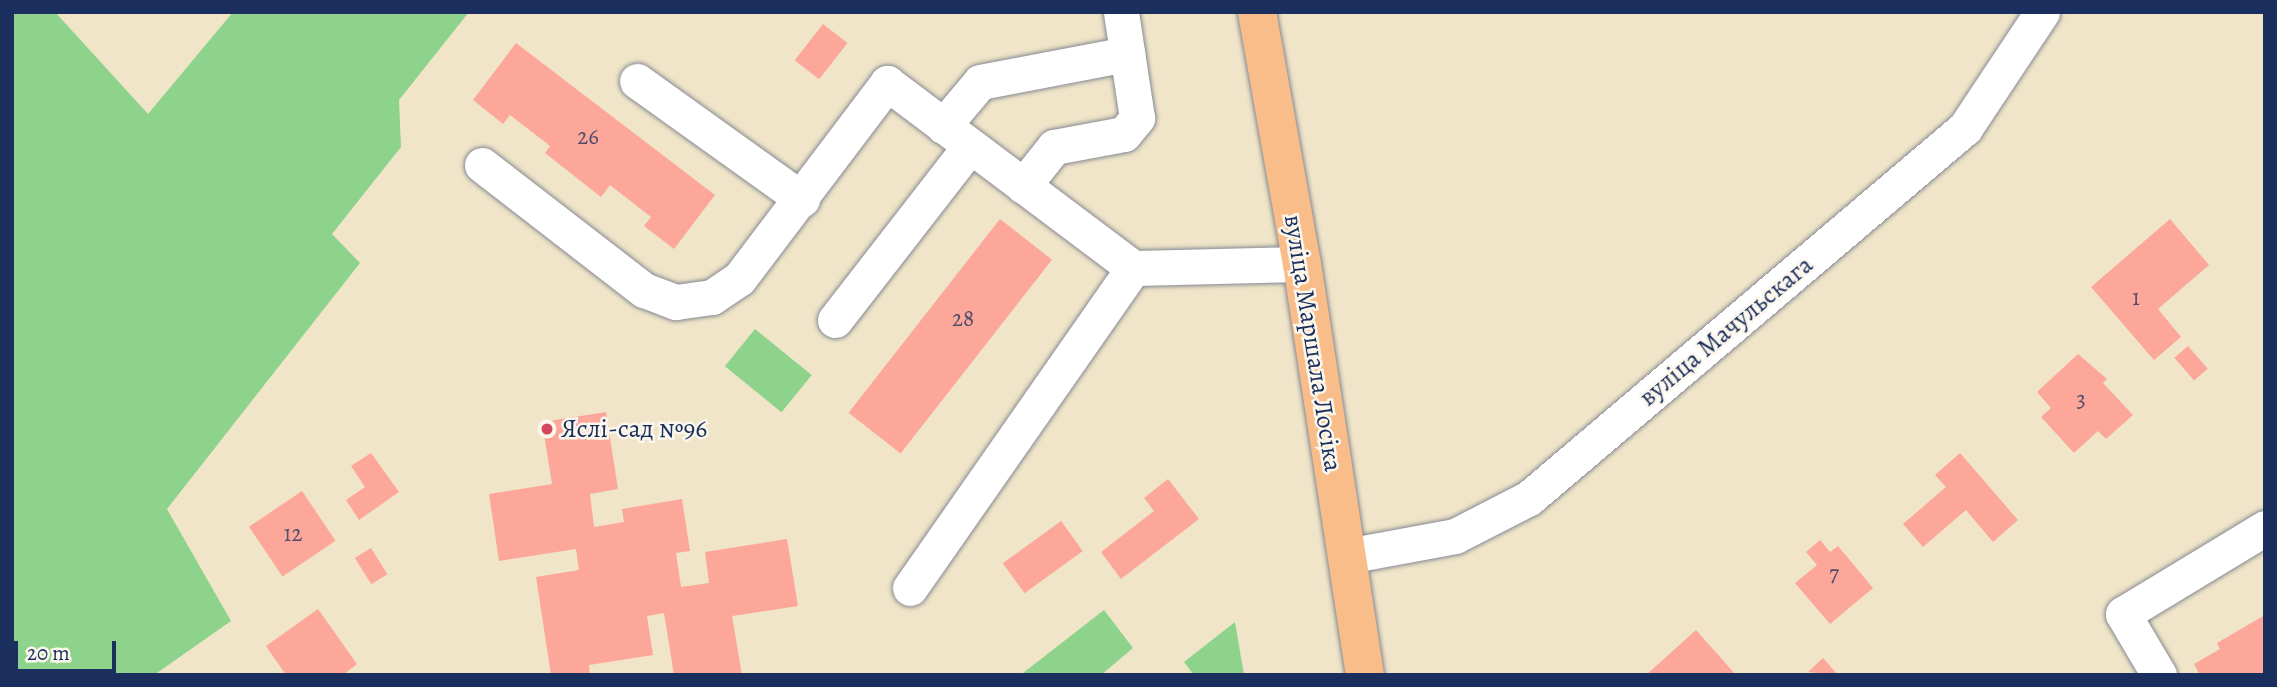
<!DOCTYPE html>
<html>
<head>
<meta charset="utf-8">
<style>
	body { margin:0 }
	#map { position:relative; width:2277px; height:687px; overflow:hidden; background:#f0e5c8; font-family:Alegreya,serif }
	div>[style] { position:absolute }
	.green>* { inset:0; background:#8ed38c; transform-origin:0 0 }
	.building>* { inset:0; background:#fca799; transform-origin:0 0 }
	.roads { filter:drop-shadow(0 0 2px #868a93) drop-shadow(0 0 2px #868a93) }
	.minor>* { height:35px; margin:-17.5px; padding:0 17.5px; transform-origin:17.5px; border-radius:17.5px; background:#fff }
	.major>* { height:38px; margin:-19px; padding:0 19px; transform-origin:19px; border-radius:19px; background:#f8bd89 }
	.dots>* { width:19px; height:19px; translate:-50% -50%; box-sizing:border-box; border:4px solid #fbf7ec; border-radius:50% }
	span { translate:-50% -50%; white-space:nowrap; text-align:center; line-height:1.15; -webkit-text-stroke:5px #fbf7ec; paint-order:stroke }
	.number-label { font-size:23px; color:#534d6d }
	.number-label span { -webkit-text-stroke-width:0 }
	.street-label { font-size:26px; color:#1b2f5e }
	.poi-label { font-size:26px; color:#1b2f5e }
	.left { translate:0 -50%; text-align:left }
	.frame { position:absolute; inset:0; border:14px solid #1b2f5e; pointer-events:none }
	.scale { position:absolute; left:14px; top:641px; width:102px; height:32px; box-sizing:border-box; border:4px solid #1b2f5e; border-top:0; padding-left:9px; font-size:21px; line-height:24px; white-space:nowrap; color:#1b2f5e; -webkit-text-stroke:5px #fbf7ec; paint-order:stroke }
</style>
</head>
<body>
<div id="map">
	<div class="green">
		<i style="clip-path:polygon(12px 12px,55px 12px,148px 114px,233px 12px,469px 12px,399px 100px,401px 147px,332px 234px,360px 263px,167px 509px,231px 621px,154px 675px,12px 675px)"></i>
		<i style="left:755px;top:329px;width:73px;height:48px;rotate:39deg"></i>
		<i style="clip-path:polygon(1104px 610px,1133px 648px,1101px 675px,1023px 673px)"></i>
		<i style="clip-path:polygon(1235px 622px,1244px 675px,1194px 675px,1184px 662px)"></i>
	</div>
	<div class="building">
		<i style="left:823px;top:24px;width:31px;height:46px;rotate:38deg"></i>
		<i style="clip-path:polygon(516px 43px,715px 195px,674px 249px,644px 226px,651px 217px,610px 185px,601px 197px,545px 153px,550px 146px,510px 115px,503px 124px,473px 100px)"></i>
		<i style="left:1000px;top:219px;width:66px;height:246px;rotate:38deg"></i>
		<i style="clip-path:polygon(2170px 219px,2209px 265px,2158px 309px,2181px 337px,2154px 360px,2091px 287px)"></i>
		<i style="left:2188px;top:346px;width:30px;height:18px;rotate:49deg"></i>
		<i style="clip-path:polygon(2078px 354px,2107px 379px,2103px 383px,2133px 415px,2106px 439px,2098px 431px,2074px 453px,2041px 417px,2051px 408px,2037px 392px)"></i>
		<i style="clip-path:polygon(606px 412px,618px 489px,590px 494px,594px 527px,624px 522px,622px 509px,682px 499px,690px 551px,676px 553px,681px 587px,709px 583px,705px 552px,787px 539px,798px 606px,732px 616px,742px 675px,674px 675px,664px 613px,647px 616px,653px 655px,589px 665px,590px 675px,551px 675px,536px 577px,579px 570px,576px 549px,499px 561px,489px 494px,552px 484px,542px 422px)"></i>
		<i style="clip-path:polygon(371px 453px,399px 492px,359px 520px,346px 500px,365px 487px,351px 466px)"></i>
		<i style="clip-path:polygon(1960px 453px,2018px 520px,1993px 542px,1966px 510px,1923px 547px,1903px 524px,1946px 487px,1935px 475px)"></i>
		<i style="clip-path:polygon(1168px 479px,1199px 519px,1121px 579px,1101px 552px,1154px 511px,1144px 498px)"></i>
		<i style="left:302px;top:491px;width:60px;height:64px;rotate:56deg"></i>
		<i style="left:1061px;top:521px;width:37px;height:72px;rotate:54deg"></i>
		<i style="clip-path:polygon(1820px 540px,1830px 552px,1838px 546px,1873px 588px,1830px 624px,1795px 583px,1817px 565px,1806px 552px)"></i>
		<i style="left:371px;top:548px;width:31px;height:19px;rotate:58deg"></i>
		<i style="clip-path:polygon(318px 609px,357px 664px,343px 675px,286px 675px,266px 646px)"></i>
		<i style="clip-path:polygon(2265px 615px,2265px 675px,2200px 675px,2194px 664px,2220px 649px,2217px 643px)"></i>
		<i style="clip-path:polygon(1696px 630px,1736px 675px,1646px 675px)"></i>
		<i style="clip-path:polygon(1823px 658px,1838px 675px,1808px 672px)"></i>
	</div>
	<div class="roads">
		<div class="minor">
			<i style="left:637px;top:81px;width:203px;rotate:35.6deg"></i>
			<i style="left:943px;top:126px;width:57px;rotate:-49.9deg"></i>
			<i style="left:980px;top:82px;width:150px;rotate:-10.8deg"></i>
			<i style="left:482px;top:165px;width:205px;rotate:37.7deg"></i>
			<i style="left:644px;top:290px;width:34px;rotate:21deg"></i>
			<i style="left:676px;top:302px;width:36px;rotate:-8deg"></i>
			<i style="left:712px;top:297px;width:32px;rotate:-34deg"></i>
			<i style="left:739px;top:279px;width:246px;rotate:-52.9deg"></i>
			<i style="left:887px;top:83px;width:308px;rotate:36.9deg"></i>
			<i style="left:1133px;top:268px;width:169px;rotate:-1.4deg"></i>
			<i style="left:1023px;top:186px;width:50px;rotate:-51.5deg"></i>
			<i style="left:1054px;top:147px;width:71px;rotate:-10.5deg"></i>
			<i style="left:1124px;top:134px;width:21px;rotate:-51deg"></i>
			<i style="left:1137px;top:118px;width:107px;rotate:-98.6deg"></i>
			<i style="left:835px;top:320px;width:220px;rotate:-52.2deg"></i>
			<i style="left:1347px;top:556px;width:110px;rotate:-10.5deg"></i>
			<i style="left:1455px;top:536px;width:83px;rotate:-27.2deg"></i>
			<i style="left:1529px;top:498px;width:572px;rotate:-40.32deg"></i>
			<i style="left:1965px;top:128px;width:139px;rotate:-56.4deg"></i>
			<i style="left:910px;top:588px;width:390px;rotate:-55.1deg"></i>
			<i style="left:2159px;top:675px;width:71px;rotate:-120.5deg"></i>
			<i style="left:2123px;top:614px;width:166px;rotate:-31.2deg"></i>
		</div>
		<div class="major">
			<i style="left:1257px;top:12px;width:256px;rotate:79.9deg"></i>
			<i style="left:1302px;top:264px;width:416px;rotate:81.3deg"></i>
		</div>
	</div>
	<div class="dots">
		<i style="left:547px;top:429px;background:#d1495b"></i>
	</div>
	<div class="number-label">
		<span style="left:588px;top:137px">26</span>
		<span style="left:2136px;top:298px">1</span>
		<span style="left:963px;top:319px">28</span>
		<span style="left:2081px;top:400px">3</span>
		<span style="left:293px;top:534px">12</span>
		<span style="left:1834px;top:574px">7</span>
	</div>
	<div class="street-label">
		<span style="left:1726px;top:331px;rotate:-40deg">вуліца Мачульскага</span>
		<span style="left:1313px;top:343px;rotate:81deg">вуліца Маршала Лосіка</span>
	</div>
	<div class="poi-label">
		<span class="left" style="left:561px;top:429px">Яслі-сад №96</span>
	</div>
	<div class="frame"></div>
	<div class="scale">20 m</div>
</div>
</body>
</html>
